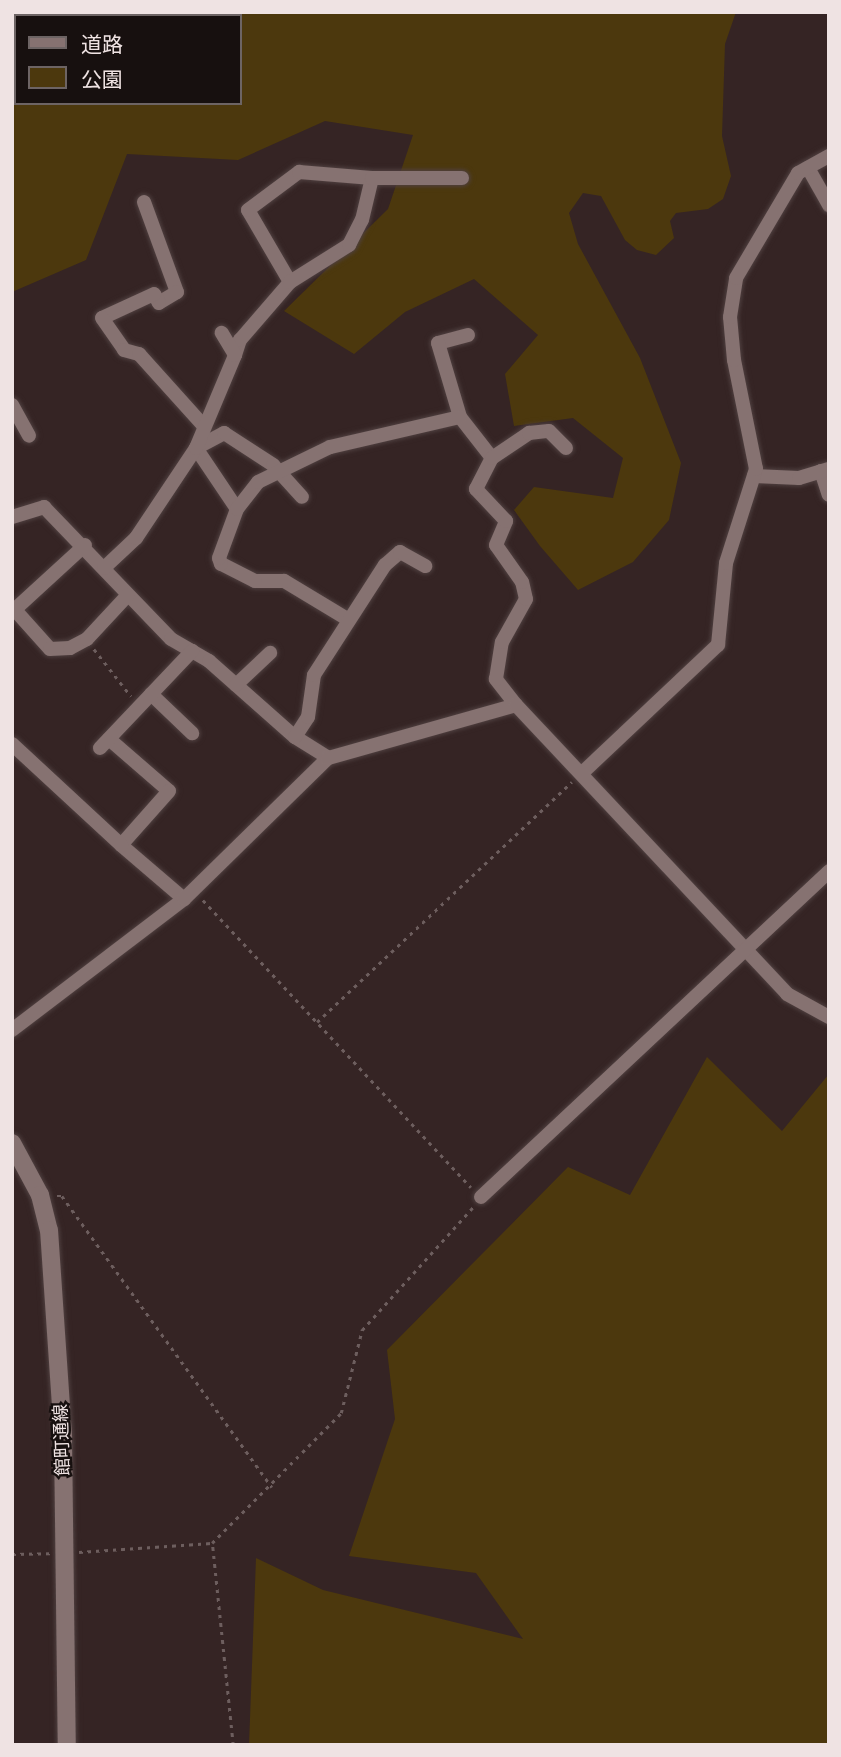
<!DOCTYPE html>
<html>
<head>
<meta charset="utf-8">
<style>
	body { margin:0 }
	#map { position:relative; width:841px; height:1757px; overflow:hidden; background:#352424; font-family:Barlow,"Noto Sans JP",sans-serif }
	div>[style] { position:absolute }
	.green>* { inset:0; background:#4c380d }
	.path>* { height:2.5px; margin-top:-1.25px; transform-origin:0; background:repeating-linear-gradient(90deg,#6d5e5e 0 3.5px,transparent 0 8.5px) }
	.roads { filter:drop-shadow(0 0 2px #4f4040) drop-shadow(0 0 2px #4f4040) }
	.minor>* { height:14px; margin:-7px; padding:0 7px; transform-origin:7px; border-radius:7px; background:#867271 }
	.secondary>* { height:18px; margin:-9px; padding:0 9px; transform-origin:9px; border-radius:9px; background:#867271 }
	span { translate:-50% -50%; white-space:nowrap; text-align:center; line-height:1.15; -webkit-text-stroke:5px #17100f; paint-order:stroke }
	.street-label { font-size:18px; color:#efe3e3 }
	.frame { position:absolute; inset:0; border:14px solid #efe3e3; pointer-events:none }
	.legend { position:absolute; left:14px; top:14px; width:228px; height:91px; box-sizing:border-box; background:#17100f; border:2px solid #6d6464; margin:0; padding:9px 12px; list-style:none; font-size:21px; color:#efe3e3 }
	.legend li { display:flex; align-items:center; gap:14px; height:35px }
	.legend b { width:35px; border:2px solid #6d6464 }
</style>
</head>
<body>
<div id="map">
	<div class="green">
		<i style="clip-path:polygon(evenodd,12px 12px,736px 12px,725px 44px,722px 136px,731px 176px,723px 199px,708px 209px,676px 213px,670px 221px,674px 238px,656px 255px,637px 250px,625px 240px,601px 196px,583px 193px,569px 213px,578px 244px,640px 358px,681px 463px,669px 520px,633px 562px,578px 590px,540px 546px,514px 510px,534px 487px,613px 498px,623px 458px,573px 418px,514px 426px,505px 374px,538px 335px,474px 279px,405px 312px,354px 354px,284px 311px,388px 209px,413px 135px,325px 121px,238px 160px,127px 154px,86px 260px,12px 292px,12px 12px,16px 16px,240px 16px,240px 103px,16px 103px,16px 16px)"></i>
		<i style="clip-path:polygon(707px 1057px,782px 1131px,829px 1074px,829px 1745px,249px 1745px,256px 1558px,323px 1590px,523px 1639px,476px 1573px,349px 1556px,395px 1419px,387px 1350px,568px 1167px,630px 1195px)"></i>
	</div>
	<div class="path">
		<i style="left:94px;top:649px;width:60px;rotate:51.8deg"></i>
		<i style="left:203px;top:900px;width:393px;rotate:47deg"></i>
		<i style="left:317px;top:1022px;width:350px;rotate:-43.3deg"></i>
		<i style="left:57px;top:1196px;width:5px"></i>
		<i style="left:62px;top:1196px;width:359px;rotate:54.2deg"></i>
		<i style="left:79px;top:1552px;width:133px;rotate:-3.9deg"></i>
		<i style="left:12px;top:1554px;width:39px;rotate:-1deg"></i>
		<i style="left:233px;top:1745px;width:203px;rotate:-95.9deg"></i>
		<i style="left:212px;top:1543px;width:183px;rotate:-45.2deg"></i>
		<i style="left:341px;top:1413px;width:86px;rotate:-75.8deg"></i>
		<i style="left:362px;top:1330px;width:166px;rotate:-47.9deg"></i>
	</div>
	<div class="roads">
		<div class="minor">
			<i style="left:808px;top:168px;width:43px;rotate:60.4deg"></i>
			<i style="left:144px;top:202px;width:96px;rotate:69.9deg"></i>
			<i style="left:177px;top:292px;width:21px;rotate:149deg"></i>
			<i style="left:159px;top:303px;width:10px;rotate:-119deg"></i>
			<i style="left:154px;top:294px;width:57px;rotate:155.2deg"></i>
			<i style="left:102px;top:318px;width:39px;rotate:55deg"></i>
			<i style="left:124px;top:350px;width:16px;rotate:15deg"></i>
			<i style="left:139px;top:354px;width:94px;rotate:48deg"></i>
			<i style="left:290px;top:282px;width:83px;rotate:-120.3deg"></i>
			<i style="left:248px;top:210px;width:64px;rotate:-36.7deg"></i>
			<i style="left:299px;top:172px;width:73px;rotate:4.7deg"></i>
			<i style="left:468px;top:335px;width:31px;rotate:165deg"></i>
			<i style="left:438px;top:343px;width:77px;rotate:73.4deg"></i>
			<i style="left:460px;top:417px;width:52px;rotate:52deg"></i>
			<i style="left:235px;top:355px;width:16px;rotate:-72deg"></i>
			<i style="left:240px;top:340px;width:77px;rotate:-49.2deg"></i>
			<i style="left:290px;top:282px;width:70px;rotate:-32.1deg"></i>
			<i style="left:349px;top:245px;width:28px;rotate:-63deg"></i>
			<i style="left:362px;top:220px;width:43px;rotate:-76.6deg"></i>
			<i style="left:372px;top:178px;width:90px"></i>
			<i style="left:12px;top:405px;width:35px;rotate:61deg"></i>
			<i style="left:196px;top:448px;width:32px;rotate:-28deg"></i>
			<i style="left:224px;top:433px;width:59px;rotate:33.1deg"></i>
			<i style="left:273px;top:465px;width:43px;rotate:47.8deg"></i>
			<i style="left:196px;top:448px;width:73px;rotate:56.1deg"></i>
			<i style="left:821px;top:471px;width:25px;rotate:72deg"></i>
			<i style="left:754px;top:476px;width:45px;rotate:2.5deg"></i>
			<i style="left:799px;top:478px;width:31px;rotate:-17deg"></i>
			<i style="left:12px;top:517px;width:34px;rotate:-17deg"></i>
			<i style="left:44px;top:507px;width:183px;rotate:46.1deg"></i>
			<i style="left:171px;top:639px;width:44px;rotate:30.1deg"></i>
			<i style="left:209px;top:661px;width:115px;rotate:41.5deg"></i>
			<i style="left:295px;top:737px;width:39px;rotate:32deg"></i>
			<i style="left:104px;top:568px;width:44px;rotate:-43.2deg"></i>
			<i style="left:136px;top:538px;width:108px;rotate:-56.3deg"></i>
			<i style="left:196px;top:448px;width:101px;rotate:-67.2deg"></i>
			<i style="left:235px;top:355px;width:26px;rotate:-121deg"></i>
			<i style="left:15px;top:610px;width:52px;rotate:48.1deg"></i>
			<i style="left:50px;top:649px;width:20px;rotate:-3deg"></i>
			<i style="left:70px;top:648px;width:19px;rotate:-28deg"></i>
			<i style="left:87px;top:639px;width:59px;rotate:-47.1deg"></i>
			<i style="left:12px;top:612px;width:99px;rotate:-42.5deg"></i>
			<i style="left:349px;top:620px;width:76px;rotate:-149deg"></i>
			<i style="left:284px;top:581px;width:29px;rotate:180deg"></i>
			<i style="left:255px;top:581px;width:38px;rotate:-153deg"></i>
			<i style="left:221px;top:564px;width:6px;rotate:-108deg"></i>
			<i style="left:219px;top:558px;width:52px;rotate:-69.8deg"></i>
			<i style="left:237px;top:509px;width:34px;rotate:-52deg"></i>
			<i style="left:258px;top:482px;width:80px;rotate:-25.9deg"></i>
			<i style="left:330px;top:447px;width:133px;rotate:-13deg"></i>
			<i style="left:236px;top:685px;width:47px;rotate:-43.3deg"></i>
			<i style="left:151px;top:694px;width:57px;rotate:43.6deg"></i>
			<i style="left:516px;top:705px;width:33px;rotate:-128deg"></i>
			<i style="left:496px;top:679px;width:37px;rotate:-81deg"></i>
			<i style="left:502px;top:642px;width:49px;rotate:-60.8deg"></i>
			<i style="left:526px;top:599px;width:17px;rotate:-103deg"></i>
			<i style="left:522px;top:582px;width:45px;rotate:-125.1deg"></i>
			<i style="left:496px;top:545px;width:26px;rotate:-67deg"></i>
			<i style="left:506px;top:521px;width:44px;rotate:-133.2deg"></i>
			<i style="left:476px;top:489px;width:35px;rotate:-63deg"></i>
			<i style="left:492px;top:458px;width:45px;rotate:-34deg"></i>
			<i style="left:529px;top:433px;width:20px;rotate:-6deg"></i>
			<i style="left:549px;top:431px;width:24px;rotate:45deg"></i>
			<i style="left:295px;top:737px;width:24px;rotate:-57deg"></i>
			<i style="left:308px;top:717px;width:42px;rotate:-81.9deg"></i>
			<i style="left:314px;top:675px;width:131px;rotate:-57.2deg"></i>
			<i style="left:385px;top:565px;width:20px;rotate:-41deg"></i>
			<i style="left:400px;top:552px;width:29px;rotate:29deg"></i>
			<i style="left:109px;top:739px;width:79px;rotate:40.9deg"></i>
			<i style="left:169px;top:791px;width:72px;rotate:131.6deg"></i>
			<i style="left:121px;top:845px;width:83px;rotate:40.6deg"></i>
			<i style="left:12px;top:744px;width:149px;rotate:42.8deg"></i>
			<i style="left:100px;top:748px;width:134px;rotate:-46.5deg"></i>
			<i style="left:582px;top:773px;width:187px;rotate:-43.3deg"></i>
			<i style="left:718px;top:645px;width:82px;rotate:-84.4deg"></i>
			<i style="left:726px;top:563px;width:99px;rotate:-72.3deg"></i>
			<i style="left:756px;top:469px;width:111px;rotate:-101.4deg"></i>
			<i style="left:734px;top:360px;width:43px;rotate:-95.3deg"></i>
			<i style="left:730px;top:317px;width:39px;rotate:-81deg"></i>
			<i style="left:736px;top:278px;width:122px;rotate:-59.4deg"></i>
			<i style="left:798px;top:173px;width:35px;rotate:-29deg"></i>
			<i style="left:12px;top:1030px;width:216px;rotate:-37.3deg"></i>
			<i style="left:184px;top:899px;width:202px;rotate:-44.4deg"></i>
			<i style="left:328px;top:758px;width:195px;rotate:-15.7deg"></i>
			<i style="left:516px;top:705px;width:396px;rotate:46.8deg"></i>
			<i style="left:787px;top:994px;width:48px;rotate:28.7deg"></i>
			<i style="left:481px;top:1197px;width:477px;rotate:-43.1deg"></i>
		</div>
		<div class="secondary">
			<i style="left:12px;top:1143px;width:59px;rotate:61.7deg"></i>
			<i style="left:40px;top:1195px;width:36px;rotate:76deg"></i>
			<i style="left:49px;top:1230px;width:208px;rotate:86.1deg"></i>
			<i style="left:63px;top:1438px;width:307px;rotate:89.3deg"></i>
		</div>
	</div>
	<div class="street-label">
		<span style="left:61px;top:1440px;rotate:-92deg">館町通線</span>
	</div>
	<div class="frame"></div>
	<ul class="legend">
	<li><b style="height:9px;background:#867271"></b>道路</li>
	<li><b style="height:19px;background:#4c380d"></b>公園</li>
	</ul>
</div>
</body>
</html>
